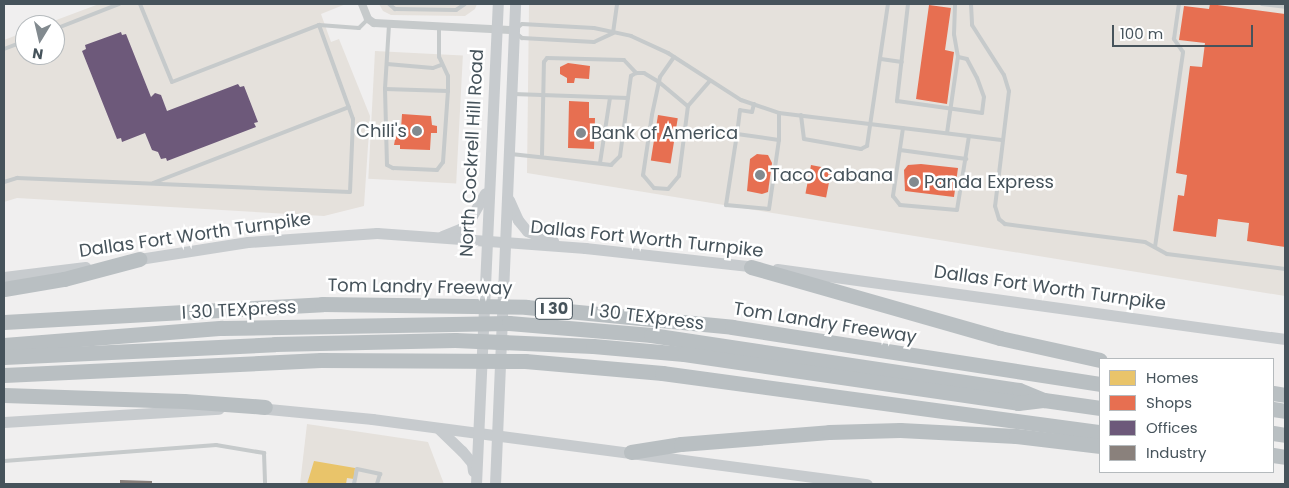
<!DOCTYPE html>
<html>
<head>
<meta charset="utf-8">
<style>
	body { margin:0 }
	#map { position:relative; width:1289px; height:488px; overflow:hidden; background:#f0efef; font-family:Poppins,sans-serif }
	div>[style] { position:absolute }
	.commercial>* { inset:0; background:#e5e1dc; transform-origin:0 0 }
	.homes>* { inset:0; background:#e9c46a }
	.shops>* { inset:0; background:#e76f51; transform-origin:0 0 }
	.offices>* { inset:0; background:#6d597a }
	.industry>* { inset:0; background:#8a817c }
	.lane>* { height:4px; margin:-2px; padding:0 2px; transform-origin:2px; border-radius:2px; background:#c6cacb }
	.street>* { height:8px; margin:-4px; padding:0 4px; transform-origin:4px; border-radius:4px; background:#c6cacb }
	.secondary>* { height:11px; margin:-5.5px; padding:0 5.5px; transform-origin:5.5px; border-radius:5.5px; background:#c7cbce }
	.highway>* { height:15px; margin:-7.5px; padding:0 7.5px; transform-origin:7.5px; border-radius:7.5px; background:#b9bfc2 }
	.dots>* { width:14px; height:14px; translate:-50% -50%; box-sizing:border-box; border:2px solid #fff; border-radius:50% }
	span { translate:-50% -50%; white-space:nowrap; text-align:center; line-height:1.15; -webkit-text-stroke:5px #fff; paint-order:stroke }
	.shield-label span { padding:1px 4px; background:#fff; border:1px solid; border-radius:4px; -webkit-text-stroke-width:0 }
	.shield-label { font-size:16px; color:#46535b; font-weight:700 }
	.poi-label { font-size:18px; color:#46535b }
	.right { translate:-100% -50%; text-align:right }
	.left { translate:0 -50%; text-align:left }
	.street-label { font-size:18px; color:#46535b }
	.frame { position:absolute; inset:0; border:5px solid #46535b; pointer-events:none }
	.legend { position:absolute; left:1099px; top:358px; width:175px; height:115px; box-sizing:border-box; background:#fff; border:1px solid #b5babd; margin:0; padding:6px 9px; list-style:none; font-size:15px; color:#46535b }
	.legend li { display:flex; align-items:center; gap:10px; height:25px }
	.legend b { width:25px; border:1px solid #b5babd }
	.north { position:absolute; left:15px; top:15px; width:50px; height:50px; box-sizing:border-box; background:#fff; border:1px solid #b5babd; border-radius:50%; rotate:189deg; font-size:14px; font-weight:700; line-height:20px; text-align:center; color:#46535b }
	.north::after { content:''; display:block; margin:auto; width:18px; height:22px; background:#828a8f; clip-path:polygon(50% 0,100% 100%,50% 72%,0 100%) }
	.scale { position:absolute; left:1112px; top:25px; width:141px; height:22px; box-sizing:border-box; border:2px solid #46535b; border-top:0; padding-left:6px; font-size:15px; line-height:18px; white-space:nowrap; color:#46535b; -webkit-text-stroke:4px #fff; paint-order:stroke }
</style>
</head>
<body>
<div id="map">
	<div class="commercial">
		<i style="clip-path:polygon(99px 4px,346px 4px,321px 14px,331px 42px,339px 39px,370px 116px,364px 206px,324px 216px,17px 198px,4px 202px,4px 40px,25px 32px,25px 55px,55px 55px,55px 25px,43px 25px)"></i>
		<i style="clip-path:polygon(379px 4px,477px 4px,475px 9px,465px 16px,391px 15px,383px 11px)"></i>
		<i style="clip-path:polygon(529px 4px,1285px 4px,1285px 296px,527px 173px)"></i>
		<i style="left:375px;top:51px;width:88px;height:128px;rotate:3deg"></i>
		<i style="clip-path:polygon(307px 424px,428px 442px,444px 484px,300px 484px)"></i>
	</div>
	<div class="homes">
		<i style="clip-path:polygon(314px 461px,355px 468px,354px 479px,347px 478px,346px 484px,307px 484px)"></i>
	</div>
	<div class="shops">
		<i style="clip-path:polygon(1210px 4px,1285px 14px,1285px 247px,1247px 241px,1249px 223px,1218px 219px,1216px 237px,1173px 231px,1178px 195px,1184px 196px,1187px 175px,1176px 173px,1190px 66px,1202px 67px,1205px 43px,1179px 40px,1184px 6px,1209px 9px)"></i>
		<i style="clip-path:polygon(929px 5px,951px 8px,945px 50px,954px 52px,947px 104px,916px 99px)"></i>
		<i style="clip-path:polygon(568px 63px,590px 66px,589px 79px,575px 78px,574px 83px,567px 83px,567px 78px,560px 74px,560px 67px)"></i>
		<i style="clip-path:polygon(569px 101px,589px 102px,589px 118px,595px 118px,594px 149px,568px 148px)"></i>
		<i style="clip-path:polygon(402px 114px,431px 116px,432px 125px,437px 126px,437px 133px,431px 133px,430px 150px,400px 149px,400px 145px,394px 145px,397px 129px,401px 129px)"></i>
		<i style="left:658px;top:115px;width:20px;height:46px;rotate:9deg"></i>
		<i style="clip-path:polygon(757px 154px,768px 155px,772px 163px,768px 192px,762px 194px,747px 191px,750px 159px)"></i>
		<i style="clip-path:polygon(921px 164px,958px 168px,954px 197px,905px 191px,904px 170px,908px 165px)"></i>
		<i style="left:811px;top:165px;width:21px;height:29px;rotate:11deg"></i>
	</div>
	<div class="offices">
		<i style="clip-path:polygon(121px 32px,122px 35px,126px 34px,151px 97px,155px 93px,161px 95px,167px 111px,238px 84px,240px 87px,244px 86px,258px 122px,254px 123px,256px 127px,167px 161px,166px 158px,161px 159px,158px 152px,152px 150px,145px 133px,122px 142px,121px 138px,117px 139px,82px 51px,86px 49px,85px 45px)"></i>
	</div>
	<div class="industry">
		<i style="clip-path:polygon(120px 480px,152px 481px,152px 484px,120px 484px)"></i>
	</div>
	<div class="lane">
		<i style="left:140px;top:4px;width:84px;rotate:67.7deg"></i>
		<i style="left:172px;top:82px;width:158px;rotate:-21.2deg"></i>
		<i style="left:389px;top:4px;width:8px;rotate:40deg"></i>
		<i style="left:395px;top:9px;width:61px;rotate:0.9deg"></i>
		<i style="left:456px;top:10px;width:11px;rotate:-34deg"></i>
		<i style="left:908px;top:4px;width:98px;rotate:96.5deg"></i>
		<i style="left:897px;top:101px;width:86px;rotate:8deg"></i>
		<i style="left:982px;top:113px;width:16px;rotate:-83deg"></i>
		<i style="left:984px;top:97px;width:20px;rotate:-110deg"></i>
		<i style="left:977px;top:78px;width:21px;rotate:-118deg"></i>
		<i style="left:967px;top:59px;width:9px;rotate:-167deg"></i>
		<i style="left:971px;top:4px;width:21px;rotate:87deg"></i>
		<i style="left:972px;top:25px;width:59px;rotate:57.4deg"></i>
		<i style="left:1004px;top:75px;width:17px;rotate:73deg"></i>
		<i style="left:1009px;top:91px;width:116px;rotate:96.9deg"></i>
		<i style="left:995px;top:206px;width:14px;rotate:73deg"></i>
		<i style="left:999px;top:219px;width:8px;rotate:40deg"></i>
		<i style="left:1005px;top:224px;width:141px;rotate:7.3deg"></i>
		<i style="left:1145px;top:242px;width:25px;rotate:29deg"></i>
		<i style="left:1167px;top:254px;width:119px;rotate:7.2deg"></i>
		<i style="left:1262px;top:4px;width:23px;rotate:7deg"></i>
		<i style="left:389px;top:25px;width:64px;rotate:93.6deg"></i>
		<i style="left:385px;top:89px;width:76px;rotate:88.5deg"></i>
		<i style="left:387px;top:165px;width:7px;rotate:27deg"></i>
		<i style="left:393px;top:168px;width:44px;rotate:2.6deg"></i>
		<i style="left:437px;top:170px;width:10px;rotate:-53deg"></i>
		<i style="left:443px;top:162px;width:71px;rotate:-86deg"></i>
		<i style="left:448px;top:91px;width:15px;rotate:-90deg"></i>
		<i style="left:448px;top:76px;width:21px;rotate:-115deg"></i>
		<i style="left:439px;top:57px;width:29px;rotate:-90deg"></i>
		<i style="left:517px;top:28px;width:6px;rotate:-39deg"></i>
		<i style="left:522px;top:24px;width:72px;rotate:3.2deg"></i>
		<i style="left:594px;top:28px;width:38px;rotate:12deg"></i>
		<i style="left:631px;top:36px;width:41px;rotate:24.7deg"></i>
		<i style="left:668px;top:53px;width:87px;rotate:32.8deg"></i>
		<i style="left:741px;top:100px;width:40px;rotate:18.9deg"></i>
		<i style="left:779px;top:113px;width:224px;rotate:6.9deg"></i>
		<i style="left:55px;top:29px;width:69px;rotate:-21.3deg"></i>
		<i style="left:516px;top:33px;width:8px;rotate:40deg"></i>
		<i style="left:522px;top:38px;width:72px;rotate:3.2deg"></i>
		<i style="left:594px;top:42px;width:21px;rotate:-25deg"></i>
		<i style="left:613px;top:33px;width:29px;rotate:-82deg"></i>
		<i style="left:4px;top:49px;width:22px;rotate:-21deg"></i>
		<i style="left:674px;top:57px;width:24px;rotate:125deg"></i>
		<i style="left:660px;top:77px;width:39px;rotate:102deg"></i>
		<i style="left:652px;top:115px;width:61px;rotate:98.5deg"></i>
		<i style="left:643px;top:175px;width:17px;rotate:50deg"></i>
		<i style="left:654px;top:188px;width:14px;rotate:4deg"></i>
		<i style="left:668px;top:189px;width:17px;rotate:-50deg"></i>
		<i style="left:679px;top:176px;width:71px;rotate:-82.7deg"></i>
		<i style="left:688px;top:106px;width:33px;rotate:-49deg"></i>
		<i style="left:881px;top:59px;width:21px;rotate:8deg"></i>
		<i style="left:387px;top:64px;width:46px;rotate:5deg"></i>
		<i style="left:433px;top:68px;width:9px;rotate:-21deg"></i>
		<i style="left:385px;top:89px;width:63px;rotate:1.8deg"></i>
		<i style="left:513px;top:94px;width:115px;rotate:2deg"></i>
		<i style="left:754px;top:104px;width:8px;rotate:104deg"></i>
		<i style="left:752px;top:112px;width:12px;rotate:-171deg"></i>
		<i style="left:740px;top:110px;width:24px;rotate:97deg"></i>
		<i style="left:737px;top:134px;width:42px;rotate:8.1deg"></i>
		<i style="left:779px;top:140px;width:27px;rotate:-90deg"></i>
		<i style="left:801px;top:115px;width:24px;rotate:83deg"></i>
		<i style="left:804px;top:139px;width:58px;rotate:10deg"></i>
		<i style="left:861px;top:149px;width:7px;rotate:-27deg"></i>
		<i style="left:867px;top:146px;width:144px;rotate:-81.6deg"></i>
		<i style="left:903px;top:128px;width:69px;rotate:98.4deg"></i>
		<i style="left:893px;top:196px;width:11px;rotate:52deg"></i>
		<i style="left:900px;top:205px;width:57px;rotate:5deg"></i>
		<i style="left:957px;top:210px;width:75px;rotate:-80.8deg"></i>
		<i style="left:947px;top:133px;width:77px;rotate:-81.8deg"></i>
		<i style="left:958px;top:57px;width:23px;rotate:-100deg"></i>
		<i style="left:954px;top:34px;width:30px;rotate:-88deg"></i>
		<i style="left:737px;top:134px;width:72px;rotate:98.8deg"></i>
		<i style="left:726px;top:205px;width:43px;rotate:5.3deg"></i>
		<i style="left:769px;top:209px;width:70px;rotate:-81.8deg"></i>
		<i style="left:900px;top:150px;width:67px;rotate:7.8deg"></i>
		<i style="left:511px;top:154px;width:101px;rotate:6.3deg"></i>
		<i style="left:611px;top:165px;width:13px;rotate:-45deg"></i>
		<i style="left:620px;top:156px;width:81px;rotate:-82.2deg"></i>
		<i style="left:631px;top:76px;width:6px;rotate:-31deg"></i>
		<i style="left:636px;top:73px;width:8px"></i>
		<i style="left:644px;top:73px;width:17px;rotate:31deg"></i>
		<i style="left:659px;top:82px;width:38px;rotate:40deg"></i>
		<i style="left:542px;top:155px;width:93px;rotate:-88.8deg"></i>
		<i style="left:544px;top:62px;width:5px;rotate:-53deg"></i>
		<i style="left:547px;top:58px;width:77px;rotate:1.5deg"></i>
		<i style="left:624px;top:60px;width:18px;rotate:47deg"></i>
		<i style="left:600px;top:163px;width:66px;rotate:-81.3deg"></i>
		<i style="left:4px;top:182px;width:14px;rotate:-17deg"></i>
		<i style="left:17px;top:178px;width:333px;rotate:2.4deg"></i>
		<i style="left:350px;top:192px;width:73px;rotate:-87.6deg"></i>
		<i style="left:353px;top:119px;width:100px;rotate:-109.9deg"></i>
		<i style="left:319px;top:25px;width:40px;rotate:4.3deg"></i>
		<i style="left:359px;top:28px;width:13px;rotate:-45deg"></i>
		<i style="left:153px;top:183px;width:210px;rotate:-21.2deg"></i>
		<i style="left:1155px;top:247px;width:197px;rotate:-81.8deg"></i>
		<i style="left:1183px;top:52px;width:16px;rotate:-125deg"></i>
		<i style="left:1174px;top:39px;width:35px;rotate:-82deg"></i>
		<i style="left:4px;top:461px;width:213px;rotate:-4.3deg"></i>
		<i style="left:216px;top:445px;width:49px;rotate:9.5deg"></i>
		<i style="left:264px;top:453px;width:31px;rotate:88deg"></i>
		<i style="left:354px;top:484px;width:15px;rotate:-79deg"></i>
		<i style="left:357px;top:469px;width:24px;rotate:12deg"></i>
		<i style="left:380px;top:474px;width:10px;rotate:107deg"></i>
	</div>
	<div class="street">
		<i style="left:362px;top:4px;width:16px;rotate:68deg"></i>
		<i style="left:368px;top:19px;width:7px;rotate:34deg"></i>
		<i style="left:374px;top:23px;width:139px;rotate:2.9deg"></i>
	</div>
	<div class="secondary">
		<i style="left:509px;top:200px;width:22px;rotate:66deg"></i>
		<i style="left:518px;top:220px;width:14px;rotate:51deg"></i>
		<i style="left:527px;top:231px;width:28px;rotate:21deg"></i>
		<i style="left:442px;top:236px;width:22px;rotate:-22deg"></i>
		<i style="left:462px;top:228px;width:10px;rotate:-45deg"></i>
		<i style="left:469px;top:221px;width:32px;rotate:-60deg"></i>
		<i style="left:133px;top:260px;width:116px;rotate:-8.9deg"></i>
		<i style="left:248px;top:242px;width:129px;rotate:-4deg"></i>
		<i style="left:377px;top:233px;width:209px;rotate:4.1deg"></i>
		<i style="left:585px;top:248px;width:174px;rotate:6.3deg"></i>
		<i style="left:777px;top:269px;width:513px;rotate:7.85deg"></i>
		<i style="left:4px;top:277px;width:82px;rotate:-7deg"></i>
		<i style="left:258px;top:408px;width:115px;rotate:5.5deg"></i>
		<i style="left:372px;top:419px;width:499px;rotate:7.5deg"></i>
		<i style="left:4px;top:422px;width:215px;rotate:-3.5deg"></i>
		<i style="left:439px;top:429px;width:32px;rotate:44deg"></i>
		<i style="left:462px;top:451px;width:16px;rotate:50deg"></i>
		<i style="left:472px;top:463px;width:8px;rotate:83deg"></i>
		<i style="left:476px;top:484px;width:481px;rotate:-87.4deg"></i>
		<i style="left:495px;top:484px;width:480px;rotate:-87.6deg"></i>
	</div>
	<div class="highway">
		<i style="left:751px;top:267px;width:259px;rotate:15.9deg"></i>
		<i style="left:1000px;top:338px;width:102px;rotate:12.4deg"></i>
		<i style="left:4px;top:289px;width:61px;rotate:-9.5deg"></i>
		<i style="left:64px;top:279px;width:78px;rotate:-14.9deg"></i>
		<i style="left:4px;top:322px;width:319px;rotate:-3.2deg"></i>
		<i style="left:322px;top:304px;width:204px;rotate:0.8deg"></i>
		<i style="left:526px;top:307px;width:207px;rotate:5.5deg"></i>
		<i style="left:732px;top:327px;width:372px;rotate:8.8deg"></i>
		<i style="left:4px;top:345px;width:219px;rotate:-4.5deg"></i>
		<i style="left:222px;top:328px;width:287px;rotate:-1deg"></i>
		<i style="left:509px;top:323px;width:143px;rotate:4.8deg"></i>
		<i style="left:651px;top:335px;width:372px;rotate:8.5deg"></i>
		<i style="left:1019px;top:390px;width:27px;rotate:22deg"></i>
		<i style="left:1044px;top:400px;width:57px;rotate:8.1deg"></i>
		<i style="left:4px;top:357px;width:271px;rotate:-2.7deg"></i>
		<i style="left:275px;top:344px;width:180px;rotate:-1.3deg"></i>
		<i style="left:455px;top:340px;width:138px;rotate:2.5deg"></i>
		<i style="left:593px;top:346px;width:91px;rotate:5deg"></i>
		<i style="left:684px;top:354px;width:338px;rotate:8.3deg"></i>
		<i style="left:1018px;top:403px;width:25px;rotate:-7deg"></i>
		<i style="left:4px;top:375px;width:317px;rotate:-2.7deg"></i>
		<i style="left:321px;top:360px;width:204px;rotate:0.3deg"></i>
		<i style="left:525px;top:361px;width:138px;rotate:5deg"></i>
		<i style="left:662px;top:373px;width:442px;rotate:7.7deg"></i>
		<i style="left:1273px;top:393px;width:12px;rotate:9deg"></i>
		<i style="left:4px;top:395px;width:180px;rotate:1.9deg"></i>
		<i style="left:184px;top:401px;width:81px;rotate:4.2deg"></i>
		<i style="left:1273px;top:409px;width:12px;rotate:9deg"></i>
		<i style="left:1273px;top:433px;width:12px;rotate:9deg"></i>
		<i style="left:631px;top:452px;width:51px;rotate:-9.1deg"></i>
		<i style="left:681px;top:444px;width:148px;rotate:-4.6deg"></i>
		<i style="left:829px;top:432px;width:71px;rotate:-1.6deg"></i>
		<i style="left:900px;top:430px;width:116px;rotate:3deg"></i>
		<i style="left:1016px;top:436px;width:85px;rotate:6.8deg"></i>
		<i style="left:1273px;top:455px;width:12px;rotate:9deg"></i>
	</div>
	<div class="dots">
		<i style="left:417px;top:131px;background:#828a8f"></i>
		<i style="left:581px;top:133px;background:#828a8f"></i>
		<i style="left:760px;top:175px;background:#828a8f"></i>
		<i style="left:914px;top:182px;background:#828a8f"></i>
	</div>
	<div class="shield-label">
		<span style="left:554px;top:309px">I 30</span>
	</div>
	<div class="poi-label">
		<span class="right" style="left:407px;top:131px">Chili's</span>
		<span class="left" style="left:591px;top:133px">Bank of America</span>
		<span class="left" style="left:770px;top:175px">Taco Cabana</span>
		<span class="left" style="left:924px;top:182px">Panda Express</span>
	</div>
	<div class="street-label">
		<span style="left:472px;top:153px;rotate:-87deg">North Cockrell Hill Road</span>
		<span style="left:195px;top:235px;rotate:-8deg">Dallas Fort Worth Turnpike</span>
		<span style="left:647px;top:239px;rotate:6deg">Dallas Fort Worth Turnpike</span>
		<span style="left:420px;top:287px;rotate:1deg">Tom Landry Freeway</span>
		<span style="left:1050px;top:288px;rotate:8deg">Dallas Fort Worth Turnpike</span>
		<span style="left:239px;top:310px;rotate:-3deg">I 30 TEXpress</span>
		<span style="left:647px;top:317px;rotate:7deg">I 30 TEXpress</span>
		<span style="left:825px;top:323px;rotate:9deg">Tom Landry Freeway</span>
	</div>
	<div class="frame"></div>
	<ul class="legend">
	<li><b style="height:14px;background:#e9c46a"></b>Homes</li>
	<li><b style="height:14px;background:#e76f51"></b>Shops</li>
	<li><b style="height:14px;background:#6d597a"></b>Offices</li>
	<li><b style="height:14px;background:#8a817c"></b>Industry</li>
	</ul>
	<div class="north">N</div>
	<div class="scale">100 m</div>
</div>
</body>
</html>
